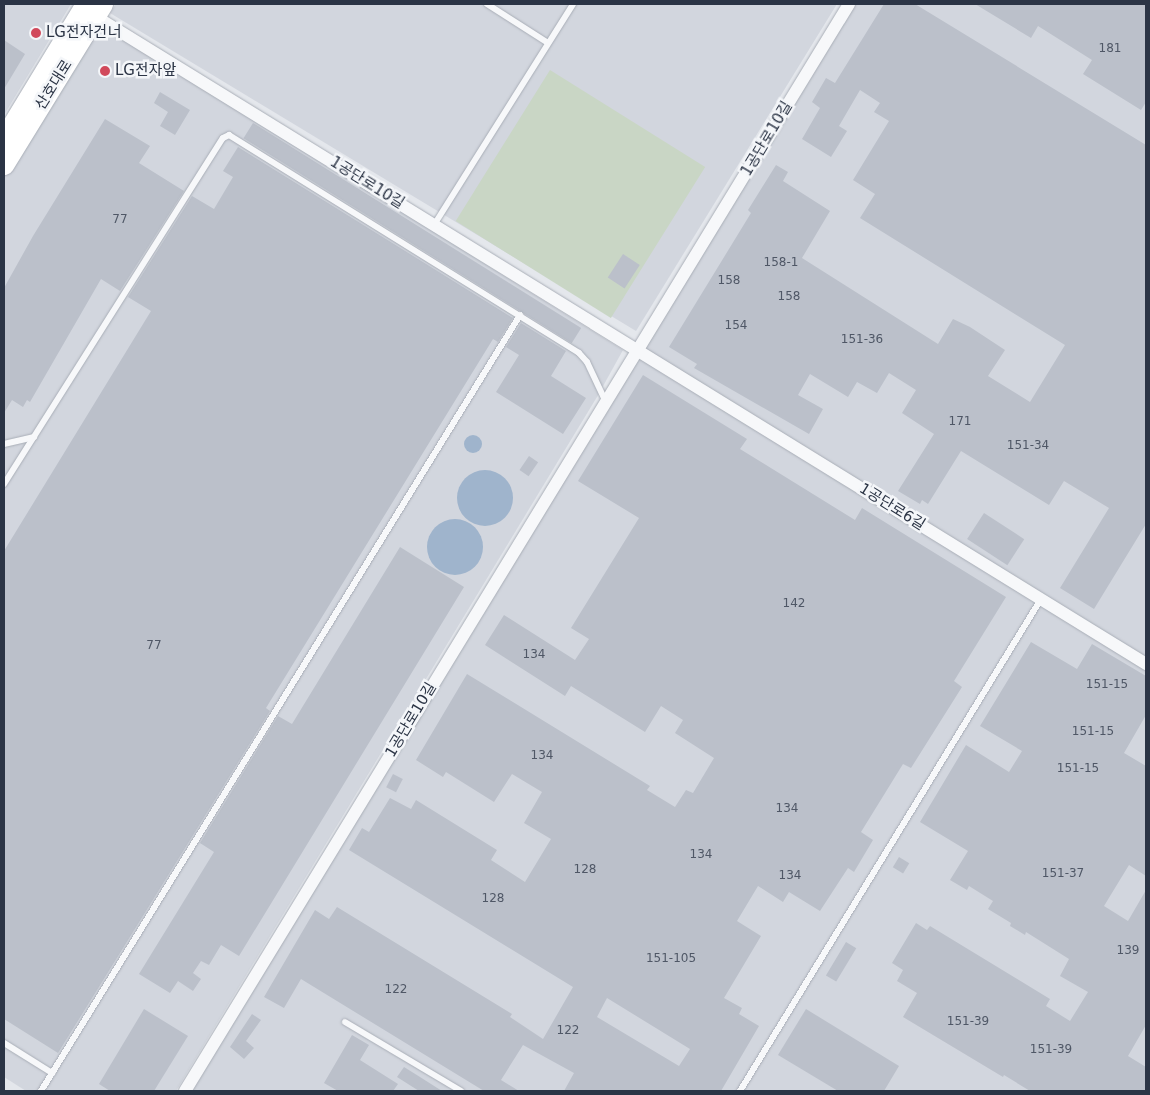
<!DOCTYPE html>
<html>
<head>
<meta charset="utf-8">
<style>
	body { margin:0 }
	#map { position:relative; width:1150px; height:1095px; overflow:hidden; background:#e4e7ec; font-family:"DejaVu Sans","Noto Sans KR",sans-serif }
	div>[style] { position:absolute }
	.built>* { inset:0; background:#d2d6de }
	.green>* { inset:0; background:#c9d6c5; transform-origin:0 0 }
	.water>* { inset:0; background:#9fb4cc }
	.round { border-radius:50% }
	.building>* { inset:0; background:#bbc0ca; transform-origin:0 0 }
	.roads { filter:drop-shadow(0 0 1px #a9aeb7) drop-shadow(0 0 1px #a9aeb7) }
	.service>* { height:6px; margin:-3px; padding:0 3px; transform-origin:3px; border-radius:3px; background:#f7f8fa }
	.minor>* { height:12px; margin:-6px; padding:0 6px; transform-origin:6px; border-radius:6px; background:#f7f8fa }
	.secondary>* { height:19px; margin:-9.5px; padding:0 9.5px; transform-origin:9.5px; border-radius:9.5px; background:#fff }
	.dots>* { width:14px; height:14px; translate:-50% -50%; box-sizing:border-box; border:2px solid #f4f6f9; border-radius:50% }
	span { translate:-50% -50%; white-space:nowrap; text-align:center; line-height:1.15; -webkit-text-stroke:5px #f4f6f9; paint-order:stroke }
	.number-label { font-size:12px; color:#4f5766 }
	.number-label span { -webkit-text-stroke-width:0 }
	.poi-label { font-size:15px; color:#2b3445 }
	.left { translate:0 -50%; text-align:left }
	.street-label { font-size:15px; color:#2b3445 }
	.frame { position:absolute; inset:0; border:5px solid #2b3445; pointer-events:none }
</style>
</head>
<body>
<div id="map">
	<div class="built">
		<i style="clip-path:polygon(4px 4px,71px 4px,4px 115px)"></i>
		<i style="clip-path:polygon(116px 4px,837px 4px,636px 331px,110px 13px)"></i>
		<i style="clip-path:polygon(849px 4px,1146px 4px,1146px 1091px,185px 1091px)"></i>
		<i style="clip-path:polygon(98px 22px,623px 350px,597px 397px,176px 1091px,26px 1091px,4px 1077px,4px 177px)"></i>
	</div>
	<div class="green">
		<i style="left:550px;top:70px;width:183px;height:178px;rotate:32deg"></i>
	</div>
	<div class="water">
		<i class="round" style="left:464px;top:435px;width:18px;height:18px"></i>
		<i class="round" style="left:457px;top:470px;width:56px;height:56px"></i>
		<i class="round" style="left:427px;top:519px;width:56px;height:56px"></i>
	</div>
	<div class="building">
		<i style="clip-path:polygon(884px 4px,915px 4px,1146px 145px,1146px 524px,1094px 609px,1060px 588px,1109px 508px,1064px 481px,1049px 505px,961px 451px,928px 504px,922px 500px,920px 504px,898px 491px,934px 434px,902px 413px,916px 390px,889px 373px,877px 393px,857px 382px,848px 397px,810px 374px,798px 395px,823px 409px,809px 434px,694px 368px,697px 364px,669px 347px,751px 213px,748px 210px,776px 165px,788px 172px,783px 181px,830px 211px,802px 258px,938px 344px,953px 319px,970px 327px,1005px 350px,988px 376px,1030px 402px,1065px 345px,860px 218px,875px 194px,853px 180px,889px 121px,874px 112px,880px 103px,860px 90px,839px 126px,847px 131px,831px 157px,802px 139px,820px 108px,812px 102px,826px 78px,835px 83px)"></i>
		<i style="clip-path:polygon(975px 4px,1146px 4px,1146px 102px,1141px 110px,1083px 74px,1092px 60px,1038px 26px,1031px 38px)"></i>
		<i style="clip-path:polygon(4px 40px,25px 54px,4px 89px)"></i>
		<i style="clip-path:polygon(160px 92px,190px 110px,175px 135px,160px 126px,168px 112px,154px 103px)"></i>
		<i style="clip-path:polygon(105px 119px,150px 146px,139px 163px,184px 191px,120px 291px,101px 279px,30px 402px,27px 400px,23px 407px,12px 400px,4px 413px,4px 288px,33px 236px)"></i>
		<i style="left:253px;top:123px;width:387px;height:18px;rotate:32deg"></i>
		<i style="clip-path:polygon(238px 147px,513px 318px,498px 342px,493px 339px,266px 708px,270px 711px,58px 1053px,4px 1019px,4px 551px,151px 311px,128px 297px,192px 196px,214px 209px,233px 177px,223px 171px)"></i>
		<i style="left:623px;top:254px;width:20px;height:28px;rotate:33deg"></i>
		<i style="clip-path:polygon(521px 323px,566px 351px,551px 376px,586px 398px,563px 434px,496px 392px,519px 355px,506px 347px)"></i>
		<i style="clip-path:polygon(evenodd,643px 375px,747px 439px,740px 449px,855px 520px,862px 508px,1006px 597px,954px 681px,962px 687px,911px 768px,903px 764px,861px 832px,873px 840px,854px 872px,848px 868px,820px 911px,789px 892px,783px 902px,758px 886px,737px 921px,761px 936px,724px 998px,742px 1008px,739px 1014px,759px 1026px,721px 1091px,564px 1091px,574px 1073px,523px 1045px,501px 1080px,519px 1091px,484px 1091px,301px 979px,284px 1008px,264px 997px,315px 910px,329px 919px,337px 907px,512px 1014px,510px 1017px,543px 1039px,573px 987px,349px 850px,362px 828px,369px 832px,390px 798px,411px 809px,416px 800px,497px 850px,491px 860px,525px 882px,551px 839px,524px 823px,542px 792px,512px 774px,494px 802px,446px 772px,443px 777px,416px 760px,467px 674px,650px 786px,647px 790px,675px 807px,686px 790px,693px 793px,714px 758px,675px 733px,683px 720px,661px 706px,645px 732px,571px 686px,565px 696px,485px 645px,504px 615px,575px 660px,589px 639px,571px 628px,639px 518px,578px 481px,643px 375px,607px 998px,690px 1049px,679px 1066px,597px 1017px,607px 998px)"></i>
		<i style="left:529px;top:456px;width:11px;height:17px;rotate:34deg"></i>
		<i style="left:984px;top:513px;width:48px;height:31px;rotate:33deg"></i>
		<i style="clip-path:polygon(400px 547px,464px 587px,239px 956px,221px 945px,209px 965px,201px 961px,193px 973px,201px 979px,193px 991px,178px 981px,170px 993px,139px 974px,214px 852px,200px 843px,278px 716px,292px 724px)"></i>
		<i style="clip-path:polygon(1031px 642px,1077px 669px,1092px 644px,1146px 676px,1146px 715px,1124px 753px,1146px 766px,1146px 876px,1129px 865px,1104px 906px,1128px 921px,1146px 890px,1146px 1025px,1128px 1056px,1146px 1067px,1146px 1091px,1030px 1091px,1004px 1075px,1003px 1077px,903px 1017px,917px 993px,897px 981px,903px 970px,892px 963px,916px 923px,927px 930px,930px 926px,1050px 999px,1046px 1006px,1070px 1021px,1088px 992px,1060px 976px,1069px 959px,1026px 932px,1025px 935px,1010px 926px,1011px 923px,988px 909px,993px 901px,969px 886px,967px 890px,950px 880px,968px 851px,920px 822px,966px 745px,1009px 772px,1022px 751px,980px 726px)"></i>
		<i style="left:393px;top:774px;width:11px;height:15px;rotate:27deg"></i>
		<i style="left:899px;top:857px;width:12px;height:12px;rotate:31deg"></i>
		<i style="left:846px;top:942px;width:12px;height:39px;rotate:31deg"></i>
		<i style="clip-path:polygon(144px 1009px,188px 1036px,154px 1091px,110px 1091px,99px 1084px)"></i>
		<i style="clip-path:polygon(806px 1009px,899px 1066px,884px 1091px,838px 1091px,778px 1055px)"></i>
		<i style="clip-path:polygon(252px 1014px,261px 1020px,246px 1041px,254px 1048px,244px 1059px,230px 1047px)"></i>
		<i style="clip-path:polygon(352px 1035px,369px 1045px,360px 1060px,398px 1084px,393px 1091px,338px 1091px,324px 1083px)"></i>
		<i style="clip-path:polygon(404px 1067px,420px 1077px,442px 1091px,419px 1091px,397px 1077px)"></i>
	</div>
	<div class="roads">
		<div class="service">
			<i style="left:487px;top:4px;width:72px;rotate:32.6deg"></i>
			<i style="left:434px;top:225px;width:261px;rotate:-57.8deg"></i>
			<i style="left:4px;top:444px;width:31px;rotate:-13deg"></i>
			<i style="left:4px;top:484px;width:409px;rotate:-57.7deg"></i>
			<i style="left:223px;top:138px;width:7px;rotate:-27deg"></i>
			<i style="left:229px;top:135px;width:412px;rotate:31.9deg"></i>
			<i style="left:579px;top:353px;width:12px;rotate:48deg"></i>
			<i style="left:587px;top:362px;width:42px;rotate:64.7deg"></i>
			<i style="left:345px;top:1022px;width:135px;rotate:30.7deg"></i>
			<i style="left:4px;top:1043px;width:57px;rotate:32deg"></i>
			<i style="left:41px;top:1091px;width:912px;rotate:-58.31deg"></i>
			<i style="left:740px;top:1091px;width:577px;rotate:-58.54deg"></i>
		</div>
		<div class="minor">
			<i style="left:90px;top:13px;width:1241px;rotate:31.65deg"></i>
			<i style="left:185px;top:1091px;width:1274px;rotate:-58.58deg"></i>
		</div>
		<div class="secondary">
			<i style="left:4px;top:137px;width:156px;rotate:-58.7deg"></i>
			<i style="left:4px;top:165px;width:189px;rotate:-58.4deg"></i>
		</div>
	</div>
	<div class="dots">
		<i style="left:36px;top:33px;background:#d1495b"></i>
		<i style="left:105px;top:71px;background:#d1495b"></i>
	</div>
	<div class="number-label">
		<span style="left:1110px;top:49px">181</span>
		<span style="left:120px;top:220px">77</span>
		<span style="left:781px;top:263px">158-1</span>
		<span style="left:729px;top:281px">158</span>
		<span style="left:789px;top:297px">158</span>
		<span style="left:736px;top:326px">154</span>
		<span style="left:862px;top:340px">151-36</span>
		<span style="left:960px;top:422px">171</span>
		<span style="left:1028px;top:446px">151-34</span>
		<span style="left:794px;top:604px">142</span>
		<span style="left:154px;top:646px">77</span>
		<span style="left:534px;top:655px">134</span>
		<span style="left:1107px;top:685px">151-15</span>
		<span style="left:1093px;top:732px">151-15</span>
		<span style="left:542px;top:756px">134</span>
		<span style="left:1078px;top:769px">151-15</span>
		<span style="left:787px;top:809px">134</span>
		<span style="left:701px;top:855px">134</span>
		<span style="left:585px;top:870px">128</span>
		<span style="left:1063px;top:874px">151-37</span>
		<span style="left:790px;top:876px">134</span>
		<span style="left:493px;top:899px">128</span>
		<span style="left:1128px;top:951px">139</span>
		<span style="left:671px;top:959px">151-105</span>
		<span style="left:396px;top:990px">122</span>
		<span style="left:968px;top:1022px">151-39</span>
		<span style="left:568px;top:1031px">122</span>
		<span style="left:1051px;top:1050px">151-39</span>
	</div>
	<div class="poi-label">
		<span class="left" style="left:46px;top:33px">LG전자건너</span>
		<span class="left" style="left:115px;top:71px">LG전자앞</span>
	</div>
	<div class="street-label">
		<span style="left:54px;top:85px;rotate:-58deg">산호대로</span>
		<span style="left:767px;top:139px;rotate:-59deg">1공단로10길</span>
		<span style="left:367px;top:183px;rotate:32deg">1공단로10길</span>
		<span style="left:892px;top:507px;rotate:32deg">1공단로6길</span>
		<span style="left:411px;top:720px;rotate:-59deg">1공단로10길</span>
	</div>
	<div class="frame"></div>
</div>
</body>
</html>
